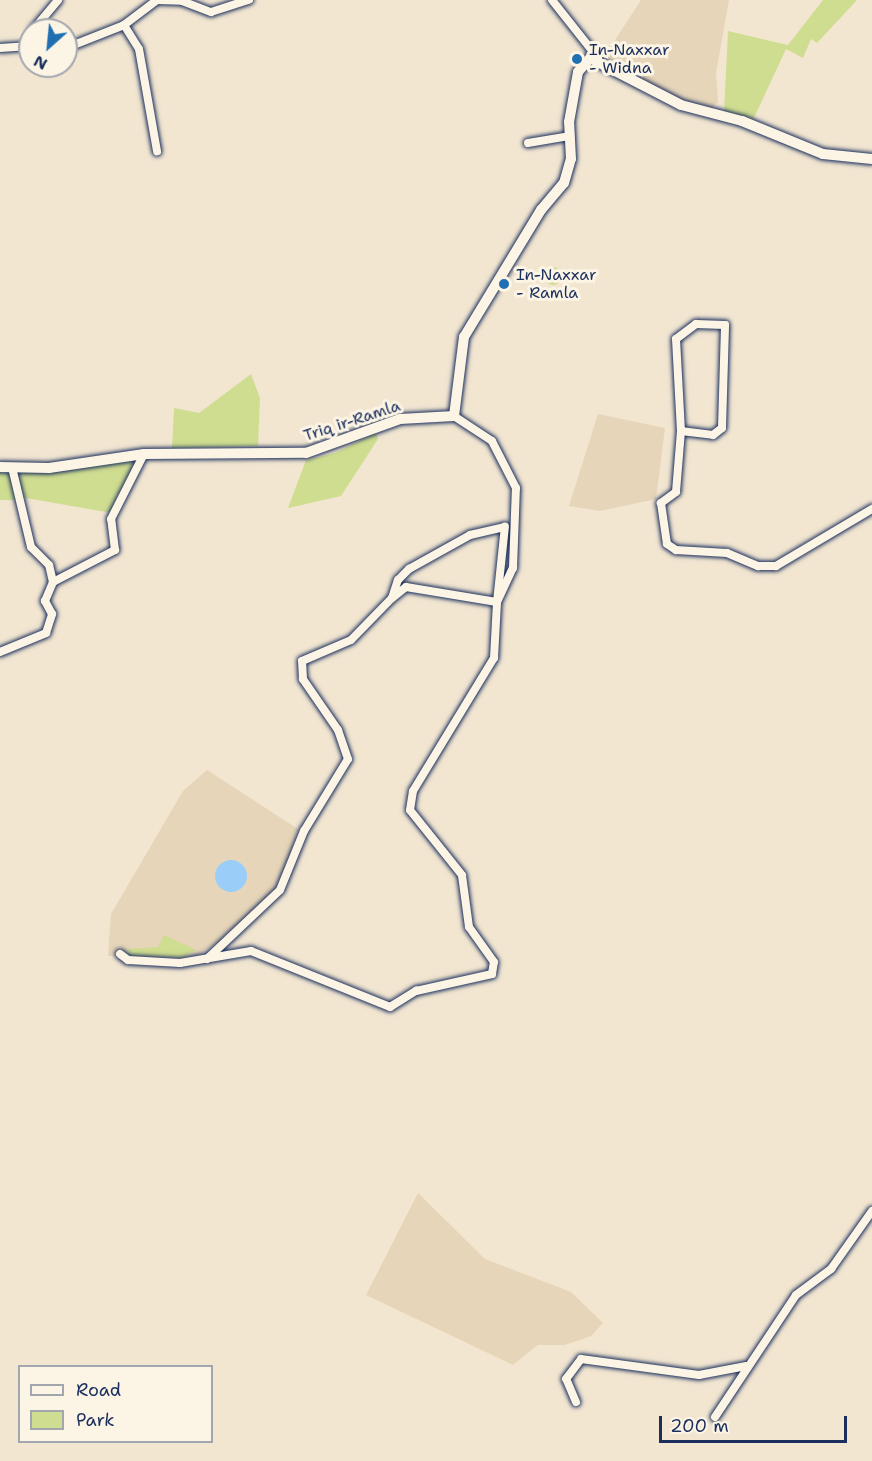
<!DOCTYPE html>
<html>
<head>
<meta charset="utf-8">
<style>
	body { margin:0 }
	#map { position:relative; width:872px; height:1461px; overflow:hidden; background:#f2e6d1; font-family:"Shantell Sans",sans-serif }
	div>[style] { position:absolute }
	.built>* { inset:0; background:#e6d5b8 }
	.green>* { inset:0; background:#cfdd90 }
	.round { border-radius:50% }
	.water>* { inset:0; background:#9acef8 }
	.roads { filter:drop-shadow(0 0 2px #1b2f5e) drop-shadow(0 0 2px #1b2f5e) }
	.street>* { height:8px; margin:-4px; padding:0 4px; transform-origin:4px; border-radius:4px; background:#fcf5e5 }
	.secondary>* { height:10px; margin:-5px; padding:0 5px; transform-origin:5px; border-radius:5px; background:#fcf5e5 }
	.dots>* { width:16px; height:16px; translate:-50% -50%; box-sizing:border-box; border:3px solid #fcf5e5; border-radius:50% }
	span { translate:-50% -50%; white-space:nowrap; text-align:center; line-height:1.15; -webkit-text-stroke:6px #fcf5e5; paint-order:stroke }
	.poi-label { font-size:16px; color:#1b2f5e }
	.left { translate:0 -50%; text-align:left }
	.street-label { font-size:16px; color:#1b2f5e }
	.legend { position:absolute; left:18px; top:1365px; width:195px; height:78px; box-sizing:border-box; background:#fcf5e5; border:2px solid #a2a6af; margin:0; padding:8px 10px; list-style:none; font-size:18px; color:#1b2f5e }
	.legend li { display:flex; align-items:center; gap:12px; height:30px }
	.legend b { width:30px; border:2px solid #a2a6af }
	.north { position:absolute; left:18px; top:18px; width:60px; height:60px; box-sizing:border-box; background:#fcf5e5; border:2px solid #a2a6af; border-radius:50%; rotate:207deg; font-size:16px; font-weight:700; line-height:24px; text-align:center; color:#1b2f5e }
	.north::after { content:''; display:block; margin:auto; width:21px; height:27px; background:#1f6fb2; clip-path:polygon(50% 0,100% 100%,50% 72%,0 100%) }
	.scale { position:absolute; left:659px; top:1416px; width:188px; height:27px; box-sizing:border-box; border:3px solid #1b2f5e; border-top:0; padding-left:8px; font-size:18px; line-height:21px; white-space:nowrap; color:#1b2f5e; -webkit-text-stroke:4px #fcf5e5; paint-order:stroke }
</style>
</head>
<body>
<div id="map">
	<div class="built">
		<i style="clip-path:polygon(641px 0,729px 0,716px 73px,718px 102px,711px 109px,662px 94px,604px 57px)"></i>
		<i style="clip-path:polygon(598px 414px,665px 428px,656px 499px,600px 511px,569px 506px)"></i>
		<i style="clip-path:polygon(207px 770px,298px 829px,281px 884px,238px 929px,194px 958px,108px 956px,111px 914px,183px 791px)"></i>
		<i style="clip-path:polygon(418px 1193px,485px 1259px,571px 1292px,603px 1323px,591px 1336px,565px 1345px,538px 1345px,513px 1365px,366px 1295px)"></i>
	</div>
	<div class="green">
		<i style="clip-path:polygon(823px 0,857px 0,817px 43px,811px 39px,803px 58px,786px 49px,753px 120px,724px 111px,728px 31px,788px 45px)"></i>
		<i class="round" style="left:544px;top:267px;width:18px;height:18px"></i>
		<i style="clip-path:polygon(251px 374px,260px 398px,258px 446px,172px 448px,174px 408px,199px 413px)"></i>
		<i style="clip-path:polygon(376px 433px,378px 439px,341px 496px,288px 508px,306px 460px,335px 453px)"></i>
		<i style="clip-path:polygon(143px 460px,112px 513px,20px 497px,17px 473px)"></i>
		<i style="clip-path:polygon(0 473px,11px 473px,17px 500px,0 500px)"></i>
		<i style="clip-path:polygon(164px 935px,196px 950px,181px 958px,129px 955px,128px 949px,158px 947px)"></i>
	</div>
	<div class="water">
		<i class="round" style="left:215px;top:860px;width:32px;height:32px"></i>
	</div>
	<div class="roads">
		<div class="street">
			<i style="left:552px;top:0;width:74px;rotate:51.6deg"></i>
			<i style="left:124px;top:25px;width:28px;rotate:58deg"></i>
			<i style="left:139px;top:49px;width:104px;rotate:80deg"></i>
			<i style="left:33px;top:30px;width:39px;rotate:-50deg"></i>
			<i style="left:0;top:48px;width:30px;rotate:-4deg"></i>
			<i style="left:66px;top:48px;width:62px;rotate:-21.6deg"></i>
			<i style="left:124px;top:25px;width:41px;rotate:-37.1deg"></i>
			<i style="left:157px;top:0;width:25px;rotate:2deg"></i>
			<i style="left:182px;top:1px;width:31px;rotate:21deg"></i>
			<i style="left:211px;top:12px;width:40px;rotate:-18deg"></i>
			<i style="left:528px;top:143px;width:43px;rotate:-9.5deg"></i>
			<i style="left:681px;top:431px;width:32px;rotate:7deg"></i>
			<i style="left:713px;top:435px;width:11px;rotate:-38deg"></i>
			<i style="left:722px;top:428px;width:103px;rotate:-88.3deg"></i>
			<i style="left:725px;top:325px;width:29px;rotate:-178deg"></i>
			<i style="left:696px;top:324px;width:25px;rotate:143deg"></i>
			<i style="left:676px;top:339px;width:92px;rotate:86.9deg"></i>
			<i style="left:681px;top:431px;width:61px;rotate:94.7deg"></i>
			<i style="left:676px;top:492px;width:19px;rotate:144deg"></i>
			<i style="left:661px;top:503px;width:41px;rotate:81.7deg"></i>
			<i style="left:667px;top:544px;width:11px;rotate:34deg"></i>
			<i style="left:676px;top:550px;width:51px;rotate:3.4deg"></i>
			<i style="left:727px;top:553px;width:34px;rotate:23deg"></i>
			<i style="left:758px;top:566px;width:18px"></i>
			<i style="left:776px;top:566px;width:112px;rotate:-30.7deg"></i>
			<i style="left:53px;top:582px;width:70px;rotate:-27.3deg"></i>
			<i style="left:115px;top:550px;width:31px;rotate:-97deg"></i>
			<i style="left:111px;top:519px;width:73px;rotate:-63.1deg"></i>
			<i style="left:392px;top:598px;width:18px;rotate:-38deg"></i>
			<i style="left:406px;top:587px;width:92px;rotate:9.4deg"></i>
			<i style="left:497px;top:602px;width:76px;rotate:-84deg"></i>
			<i style="left:0;top:652px;width:50px;rotate:-22.4deg"></i>
			<i style="left:46px;top:633px;width:20px;rotate:-72deg"></i>
			<i style="left:52px;top:614px;width:15px;rotate:-118deg"></i>
			<i style="left:45px;top:601px;width:21px;rotate:-67deg"></i>
			<i style="left:53px;top:582px;width:17px;rotate:-103deg"></i>
			<i style="left:49px;top:565px;width:25px;rotate:-135deg"></i>
			<i style="left:31px;top:547px;width:82px;rotate:-103.4deg"></i>
			<i style="left:120px;top:954px;width:10px;rotate:37deg"></i>
			<i style="left:128px;top:960px;width:52px;rotate:3.3deg"></i>
			<i style="left:180px;top:963px;width:72px;rotate:-9.6deg"></i>
			<i style="left:251px;top:951px;width:150px;rotate:21.9deg"></i>
			<i style="left:390px;top:1007px;width:31px;rotate:-32deg"></i>
			<i style="left:416px;top:991px;width:78px;rotate:-12.6deg"></i>
			<i style="left:492px;top:974px;width:12px;rotate:-81deg"></i>
			<i style="left:494px;top:962px;width:43px;rotate:-125.5deg"></i>
			<i style="left:469px;top:927px;width:52px;rotate:-97.7deg"></i>
			<i style="left:462px;top:875px;width:83px;rotate:-128.7deg"></i>
			<i style="left:410px;top:810px;width:19px;rotate:-81deg"></i>
			<i style="left:413px;top:791px;width:156px;rotate:-58.7deg"></i>
			<i style="left:494px;top:658px;width:56px;rotate:-86.9deg"></i>
			<i style="left:497px;top:602px;width:38px;rotate:-65deg"></i>
			<i style="left:513px;top:568px;width:80px;rotate:-87.9deg"></i>
			<i style="left:516px;top:488px;width:53px;rotate:-117.1deg"></i>
			<i style="left:492px;top:441px;width:45px;rotate:-146.7deg"></i>
			<i style="left:207px;top:959px;width:100px;rotate:-43.4deg"></i>
			<i style="left:280px;top:890px;width:64px;rotate:-67.9deg"></i>
			<i style="left:304px;top:831px;width:84px;rotate:-58.6deg"></i>
			<i style="left:348px;top:759px;width:31px;rotate:-109deg"></i>
			<i style="left:338px;top:730px;width:62px;rotate:-124.5deg"></i>
			<i style="left:303px;top:679px;width:18px;rotate:-93deg"></i>
			<i style="left:302px;top:661px;width:53px;rotate:-23.2deg"></i>
			<i style="left:351px;top:640px;width:59px;rotate:-45.7deg"></i>
			<i style="left:392px;top:598px;width:19px;rotate:-72deg"></i>
			<i style="left:398px;top:580px;width:16px;rotate:-45deg"></i>
			<i style="left:409px;top:569px;width:70px;rotate:-29.1deg"></i>
			<i style="left:470px;top:535px;width:35px;rotate:-13deg"></i>
			<i style="left:576px;top:1402px;width:25px;rotate:-113deg"></i>
			<i style="left:566px;top:1379px;width:25px;rotate:-53deg"></i>
			<i style="left:581px;top:1359px;width:119px;rotate:7.7deg"></i>
			<i style="left:699px;top:1375px;width:48px;rotate:-10.8deg"></i>
			<i style="left:715px;top:1417px;width:146px;rotate:-56.4deg"></i>
			<i style="left:796px;top:1295px;width:44px;rotate:-36.6deg"></i>
			<i style="left:831px;top:1269px;width:71px;rotate:-54.7deg"></i>
		</div>
		<div class="secondary">
			<i style="left:0;top:467px;width:49px;rotate:1.2deg"></i>
			<i style="left:49px;top:468px;width:96px;rotate:-8.4deg"></i>
			<i style="left:144px;top:454px;width:162px;rotate:-0.4deg"></i>
			<i style="left:306px;top:453px;width:100px;rotate:-19.9deg"></i>
			<i style="left:400px;top:419px;width:54px;rotate:-3.2deg"></i>
			<i style="left:454px;top:416px;width:80px;rotate:-82.8deg"></i>
			<i style="left:464px;top:337px;width:149px;rotate:-58.8deg"></i>
			<i style="left:541px;top:210px;width:35px;rotate:-50deg"></i>
			<i style="left:564px;top:183px;width:25px;rotate:-74deg"></i>
			<i style="left:571px;top:159px;width:37px;rotate:-93deg"></i>
			<i style="left:569px;top:122px;width:51px;rotate:-79.8deg"></i>
			<i style="left:578px;top:72px;width:18px;rotate:-49deg"></i>
			<i style="left:590px;top:58px;width:102px;rotate:27.3deg"></i>
			<i style="left:681px;top:105px;width:63px;rotate:14.7deg"></i>
			<i style="left:742px;top:121px;width:87px;rotate:22.2deg"></i>
			<i style="left:823px;top:154px;width:49px;rotate:5.8deg"></i>
		</div>
	</div>
	<div class="dots">
		<i style="left:577px;top:59px;background:#1f6fb2"></i>
		<i style="left:504px;top:284px;background:#1f6fb2"></i>
	</div>
	<div class="poi-label">
		<span class="left" style="left:589px;top:59px">In-Naxxar<br>- Widna</span>
		<span class="left" style="left:516px;top:284px">In-Naxxar<br>- Ramla</span>
	</div>
	<div class="street-label">
		<span style="left:352px;top:421px;rotate:-18deg">Triq ir-Ramla</span>
	</div>
	<ul class="legend">
	<li><b style="height:8px;background:#fcf5e5"></b>Road</li>
	<li><b style="height:16px;background:#cfdd90"></b>Park</li>
	</ul>
	<div class="north">N</div>
	<div class="scale">200 m</div>
</div>
</body>
</html>
